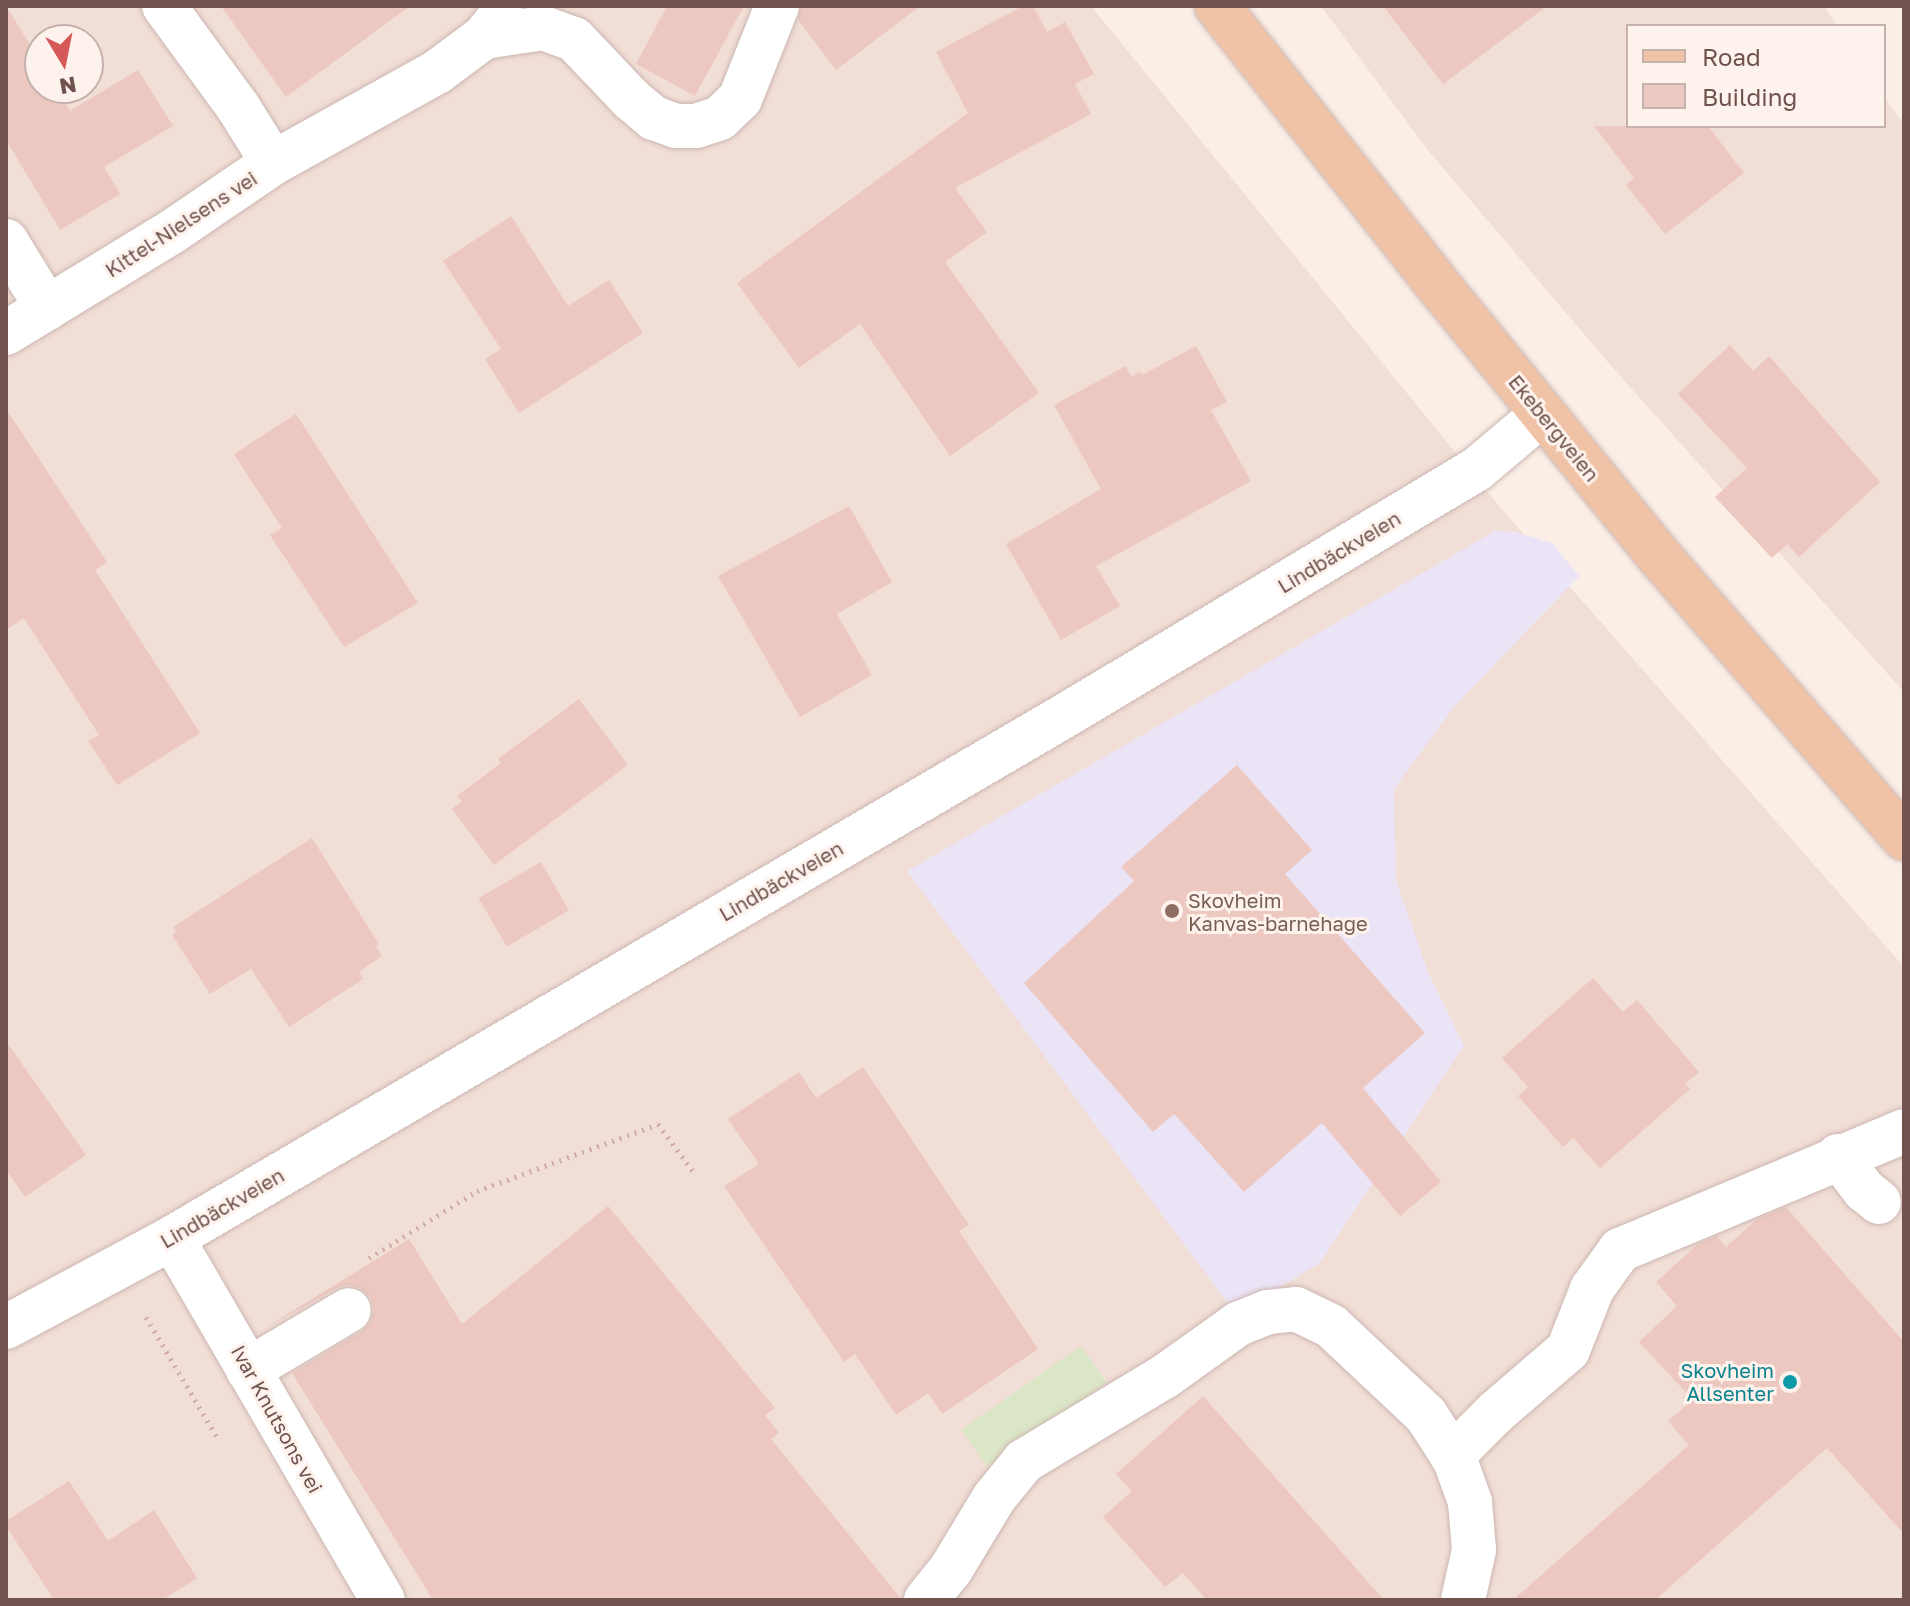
<!DOCTYPE html>
<html>
<head>
<meta charset="utf-8">
<style>
	body { margin:0 }
	#map { position:relative; width:1910px; height:1606px; overflow:hidden; background:#faeee6; font-family:"Golos Text",sans-serif }
	div>[style] { position:absolute }
	.residential>* { inset:0; background:#f1ded6 }
	.education>* { inset:0; background:#ebe3f6 }
	.green>* { inset:0; background:#dbe6c6; transform-origin:0 0 }
	.building>* { inset:0; background:#ecc8c1; transform-origin:0 0 }
	.path>* { height:5px; margin-top:-2.5px; transform-origin:0; background:repeating-linear-gradient(90deg,#d1aba4 0 2px,transparent 0 8px) }
	.roads { filter:drop-shadow(0 0 2px #ccb6b1) drop-shadow(0 0 2px #ccb6b1) }
	.minor>* { height:44px; margin:-22px; padding:0 22px; transform-origin:22px; border-radius:22px; background:#fff }
	.major>* { height:44px; margin:-22px; padding:0 22px; transform-origin:22px; border-radius:22px; background:#f1c3a6 }
	.dots>* { width:22px; height:22px; translate:-50% -50%; box-sizing:border-box; border:4px solid #fdf2ec; border-radius:50% }
	span { translate:-50% -50%; white-space:nowrap; text-align:center; line-height:1.15; -webkit-text-stroke:6px #fdf2ec; paint-order:stroke }
	.street-label { font-size:20px; color:#70524e }
	.education-label { font-size:20px; color:#785e54 }
	.left { translate:0 -50%; text-align:left }
	.culture-label { font-size:20px; color:#0d838f }
	.right { translate:-100% -50%; text-align:right }
	.frame { position:absolute; inset:0; border:8px solid #70524e; pointer-events:none }
	.legend { position:absolute; left:1626px; top:24px; width:260px; height:104px; box-sizing:border-box; background:#fdf2ec; border:2px solid #c5b2ad; margin:0; padding:10px 14px; list-style:none; font-size:24px; color:#70524e }
	.legend li { display:flex; align-items:center; gap:16px; height:40px }
	.legend b { width:40px; border:2px solid #c5b2ad }
	.north { position:absolute; left:24px; top:24px; width:80px; height:80px; box-sizing:border-box; background:#fdf2ec; border:2px solid #c5b2ad; border-radius:50%; rotate:170deg; font-size:22px; font-weight:700; line-height:32px; text-align:center; color:#70524e }
	.north::after { content:''; display:block; margin:auto; width:28px; height:36px; background:#d6595a; clip-path:polygon(50% 0,100% 100%,50% 72%,0 100%) }
</style>
</head>
<body>
<div id="map">
	<div class="residential">
		<i style="clip-path:polygon(evenodd,6px 6px,1091px 6px,1504px 512px,1904px 967px,1904px 1600px,6px 1600px,6px 6px,40px 40px,88px 40px,88px 88px,40px 88px,40px 40px)"></i>
		<i style="clip-path:polygon(1321px 6px,1824px 6px,1837px 26px,1628px 26px,1628px 126px,1884px 126px,1884px 96px,1900px 119px,1904px 116px,1904px 692px,1612px 367px,1427px 149px)"></i>
	</div>
	<div class="education">
		<i style="clip-path:polygon(1495px 531px,1516px 532px,1552px 543px,1579px 576px,1454px 707px,1394px 789px,1396px 880px,1428px 972px,1464px 1046px,1319px 1264px,1235px 1313px,907px 871px)"></i>
	</div>
	<div class="green">
		<i style="left:1081px;top:1346px;width:45px;height:146px;rotate:55deg"></i>
	</div>
	<div class="building">
		<i style="clip-path:polygon(6px 6px,40px 61px,40px 88px,56px 88px,70px 111px,138px 70px,173px 126px,104px 167px,120px 194px,60px 230px,6px 140px)"></i>
		<i style="clip-path:polygon(221px 6px,410px 6px,286px 97px)"></i>
		<i style="clip-path:polygon(667px 6px,744px 6px,695px 96px,636px 64px)"></i>
		<i style="clip-path:polygon(801px 6px,920px 6px,836px 70px,798px 20px)"></i>
		<i style="clip-path:polygon(1023px 6px,1033px 6px,1047px 32px,1065px 22px,1094px 74px,1075px 84px,1091px 114px,955px 188px,987px 232px,945px 262px,1039px 393px,950px 456px,860px 324px,799px 368px,737px 283px,968px 113px,936px 52px)"></i>
		<i style="clip-path:polygon(1383px 6px,1547px 6px,1443px 84px)"></i>
		<i style="clip-path:polygon(1594px 126px,1708px 126px,1744px 173px,1665px 234px,1626px 185px,1634px 178px)"></i>
		<i style="clip-path:polygon(511px 216px,568px 306px,609px 280px,643px 333px,519px 413px,485px 359px,501px 349px,443px 261px)"></i>
		<i style="clip-path:polygon(1730px 345px,1753px 371px,1769px 356px,1880px 482px,1799px 557px,1787px 544px,1772px 558px,1715px 497px,1747px 468px,1678px 394px)"></i>
		<i style="clip-path:polygon(1196px 346px,1227px 402px,1211px 410px,1251px 481px,1096px 566px,1120px 606px,1061px 640px,1006px 544px,1101px 489px,1054px 405px,1126px 366px,1131px 377px,1140px 372px,1142px 375px)"></i>
		<i style="clip-path:polygon(6px 409px,107px 562px,95px 570px,200px 733px,117px 785px,88px 741px,99px 735px,24px 618px,6px 630px)"></i>
		<i style="clip-path:polygon(296px 414px,418px 603px,344px 647px,270px 535px,282px 528px,234px 454px)"></i>
		<i style="clip-path:polygon(849px 506px,892px 582px,837px 614px,872px 675px,800px 717px,718px 576px)"></i>
		<i style="clip-path:polygon(579px 699px,628px 765px,494px 865px,452px 809px,462px 801px,457px 796px,501px 763px,498px 759px)"></i>
		<i style="clip-path:polygon(1237px 765px,1312px 850px,1285px 874px,1425px 1033px,1363px 1088px,1441px 1182px,1400px 1216px,1322px 1123px,1244px 1192px,1174px 1114px,1153px 1132px,1024px 983px,1134px 881px,1121px 867px)"></i>
		<i style="clip-path:polygon(312px 838px,379px 944px,376px 946px,382px 956px,359px 972px,363px 979px,289px 1027px,251px 969px,210px 994px,172px 935px,176px 932px,173px 927px)"></i>
		<i style="left:541px;top:862px;width:56px;height:72px;rotate:60deg"></i>
		<i style="clip-path:polygon(1593px 978px,1623px 1012px,1637px 1000px,1699px 1072px,1685px 1084px,1690px 1089px,1600px 1168px,1573px 1138px,1563px 1147px,1518px 1096px,1528px 1087px,1502px 1058px)"></i>
		<i style="clip-path:polygon(6px 1041px,86px 1155px,25px 1197px,6px 1170px)"></i>
		<i style="clip-path:polygon(863px 1067px,969px 1225px,959px 1231px,1038px 1349px,942px 1414px,928px 1393px,896px 1415px,855px 1354px,844px 1362px,724px 1186px,759px 1164px,728px 1119px,799px 1072px,816px 1098px)"></i>
		<i style="clip-path:polygon(608px 1206px,775px 1408px,765px 1415px,779px 1433px,771px 1439px,902px 1600px,433px 1600px,292px 1373px,362px 1331px,370px 1323px,374px 1310px,370px 1297px,360px 1288px,349px 1285px,337px 1288px,265px 1328px,409px 1239px,462px 1324px)"></i>
		<i style="clip-path:polygon(1786px 1207px,1904px 1342px,1904px 1534px,1827px 1448px,1655px 1600px,1513px 1600px,1689px 1445px,1668px 1421px,1693px 1400px,1639px 1342px,1677px 1306px,1656px 1282px,1698px 1244px,1717px 1236px,1726px 1247px,1756px 1220px)"></i>
		<i style="clip-path:polygon(1203px 1396px,1267px 1468px,1384px 1600px,1207px 1600px,1183px 1573px,1165px 1587px,1103px 1517px,1132px 1491px,1116px 1474px)"></i>
		<i style="clip-path:polygon(69px 1481px,108px 1541px,154px 1510px,197px 1578px,162px 1600px,54px 1600px,6px 1526px,6px 1521px)"></i>
	</div>
	<div class="path">
		<i style="left:369px;top:1258px;width:127px;rotate:-31.8deg"></i>
		<i style="left:477px;top:1191px;width:193px;rotate:-20.3deg"></i>
		<i style="left:658px;top:1124px;width:62px;rotate:53.5deg"></i>
		<i style="left:146px;top:1317px;width:142px;rotate:59.5deg"></i>
	</div>
	<div class="roads">
		<div class="minor">
			<i style="left:484px;top:37px;width:60px;rotate:-8.7deg"></i>
			<i style="left:543px;top:28px;width:33px;rotate:20deg"></i>
			<i style="left:574px;top:39px;width:83px;rotate:46.5deg"></i>
			<i style="left:631px;top:99px;width:30px;rotate:40deg"></i>
			<i style="left:654px;top:118px;width:23px;rotate:20deg"></i>
			<i style="left:676px;top:126px;width:20px"></i>
			<i style="left:696px;top:126px;width:25px;rotate:-18deg"></i>
			<i style="left:720px;top:118px;width:28px;rotate:-44deg"></i>
			<i style="left:740px;top:99px;width:100px;rotate:-68.3deg"></i>
			<i style="left:273px;top:163px;width:188px;rotate:-29deg"></i>
			<i style="left:437px;top:72px;width:59px;rotate:-36.7deg"></i>
			<i style="left:484px;top:37px;width:28px;rotate:-52deg"></i>
			<i style="left:6px;top:241px;width:79px;rotate:58.5deg"></i>
			<i style="left:6px;top:333px;width:196px;rotate:-31.4deg"></i>
			<i style="left:173px;top:231px;width:121px;rotate:-34.2deg"></i>
			<i style="left:273px;top:163px;width:66px;rotate:-122deg"></i>
			<i style="left:238px;top:107px;width:125px;rotate:-126.2deg"></i>
			<i style="left:1838px;top:1156px;width:43px;rotate:52.6deg"></i>
			<i style="left:1864px;top:1190px;width:19px;rotate:39deg"></i>
			<i style="left:172px;top:1238px;width:419px;rotate:59.8deg"></i>
			<i style="left:6px;top:1327px;width:188px;rotate:-28.2deg"></i>
			<i style="left:172px;top:1238px;width:1042px;rotate:-30.33deg"></i>
			<i style="left:1071px;top:712px;width:473px;rotate:-30.9deg"></i>
			<i style="left:1477px;top:469px;width:85px;rotate:-40.2deg"></i>
			<i style="left:248px;top:1370px;width:117px;rotate:-30.7deg"></i>
			<i style="left:1452px;top:1456px;width:62px;rotate:-45deg"></i>
			<i style="left:1496px;top:1412px;width:95px;rotate:-40.7deg"></i>
			<i style="left:1568px;top:1350px;width:66px;rotate:-68.5deg"></i>
			<i style="left:1592px;top:1289px;width:48px;rotate:-54.3deg"></i>
			<i style="left:1620px;top:1250px;width:308px;rotate:-22.7deg"></i>
			<i style="left:926px;top:1600px;width:40px;rotate:-51deg"></i>
			<i style="left:951px;top:1569px;width:83px;rotate:-58.8deg"></i>
			<i style="left:994px;top:1498px;width:48px;rotate:-51deg"></i>
			<i style="left:1024px;top:1461px;width:163px;rotate:-31deg"></i>
			<i style="left:1164px;top:1377px;width:91px;rotate:-35.6deg"></i>
			<i style="left:1238px;top:1324px;width:32px;rotate:-22deg"></i>
			<i style="left:1268px;top:1312px;width:28px;rotate:-6deg"></i>
			<i style="left:1296px;top:1309px;width:39px;rotate:26deg"></i>
			<i style="left:1331px;top:1326px;width:130px;rotate:43.1deg"></i>
			<i style="left:1426px;top:1415px;width:54px;rotate:57.2deg"></i>
			<i style="left:1455px;top:1460px;width:45px;rotate:70.3deg"></i>
			<i style="left:1470px;top:1502px;width:48px;rotate:85.2deg"></i>
			<i style="left:1474px;top:1550px;width:51px;rotate:102.4deg"></i>
		</div>
		<div class="major">
			<i style="left:1217px;top:6px;width:348px;rotate:51.6deg"></i>
			<i style="left:1433px;top:279px;width:356px;rotate:50.8deg"></i>
			<i style="left:1658px;top:555px;width:375px;rotate:49deg"></i>
		</div>
	</div>
	<div class="dots">
		<i style="left:1172px;top:911px;background:#8d6e63"></i>
		<i style="left:1790px;top:1382px;background:#0f9aa8"></i>
	</div>
	<div class="street-label">
		<span style="left:181px;top:224px;rotate:-33deg">Kittel-Nielsens vei</span>
		<span style="left:1554px;top:428px;rotate:51deg">Ekebergveien</span>
		<span style="left:1339px;top:552px;rotate:-31deg">Lindbäckveien</span>
		<span style="left:781px;top:881px;rotate:-30deg">Lindbäckveien</span>
		<span style="left:222px;top:1208px;rotate:-30deg">Lindbäckveien</span>
		<span style="left:277px;top:1419px;rotate:61deg">Ivar Knutsons vei</span>
	</div>
	<div class="education-label">
		<span class="left" style="left:1188px;top:912px">Skovheim<br>Kanvas-barnehage</span>
	</div>
	<div class="culture-label">
		<span class="right" style="left:1774px;top:1382px">Skovheim<br>Allsenter</span>
	</div>
	<div class="frame"></div>
	<ul class="legend">
	<li><b style="height:10px;background:#f1c3a6"></b>Road</li>
	<li><b style="height:22px;background:#ecc8c1"></b>Building</li>
	</ul>
	<div class="north">N</div>
</div>
</body>
</html>
